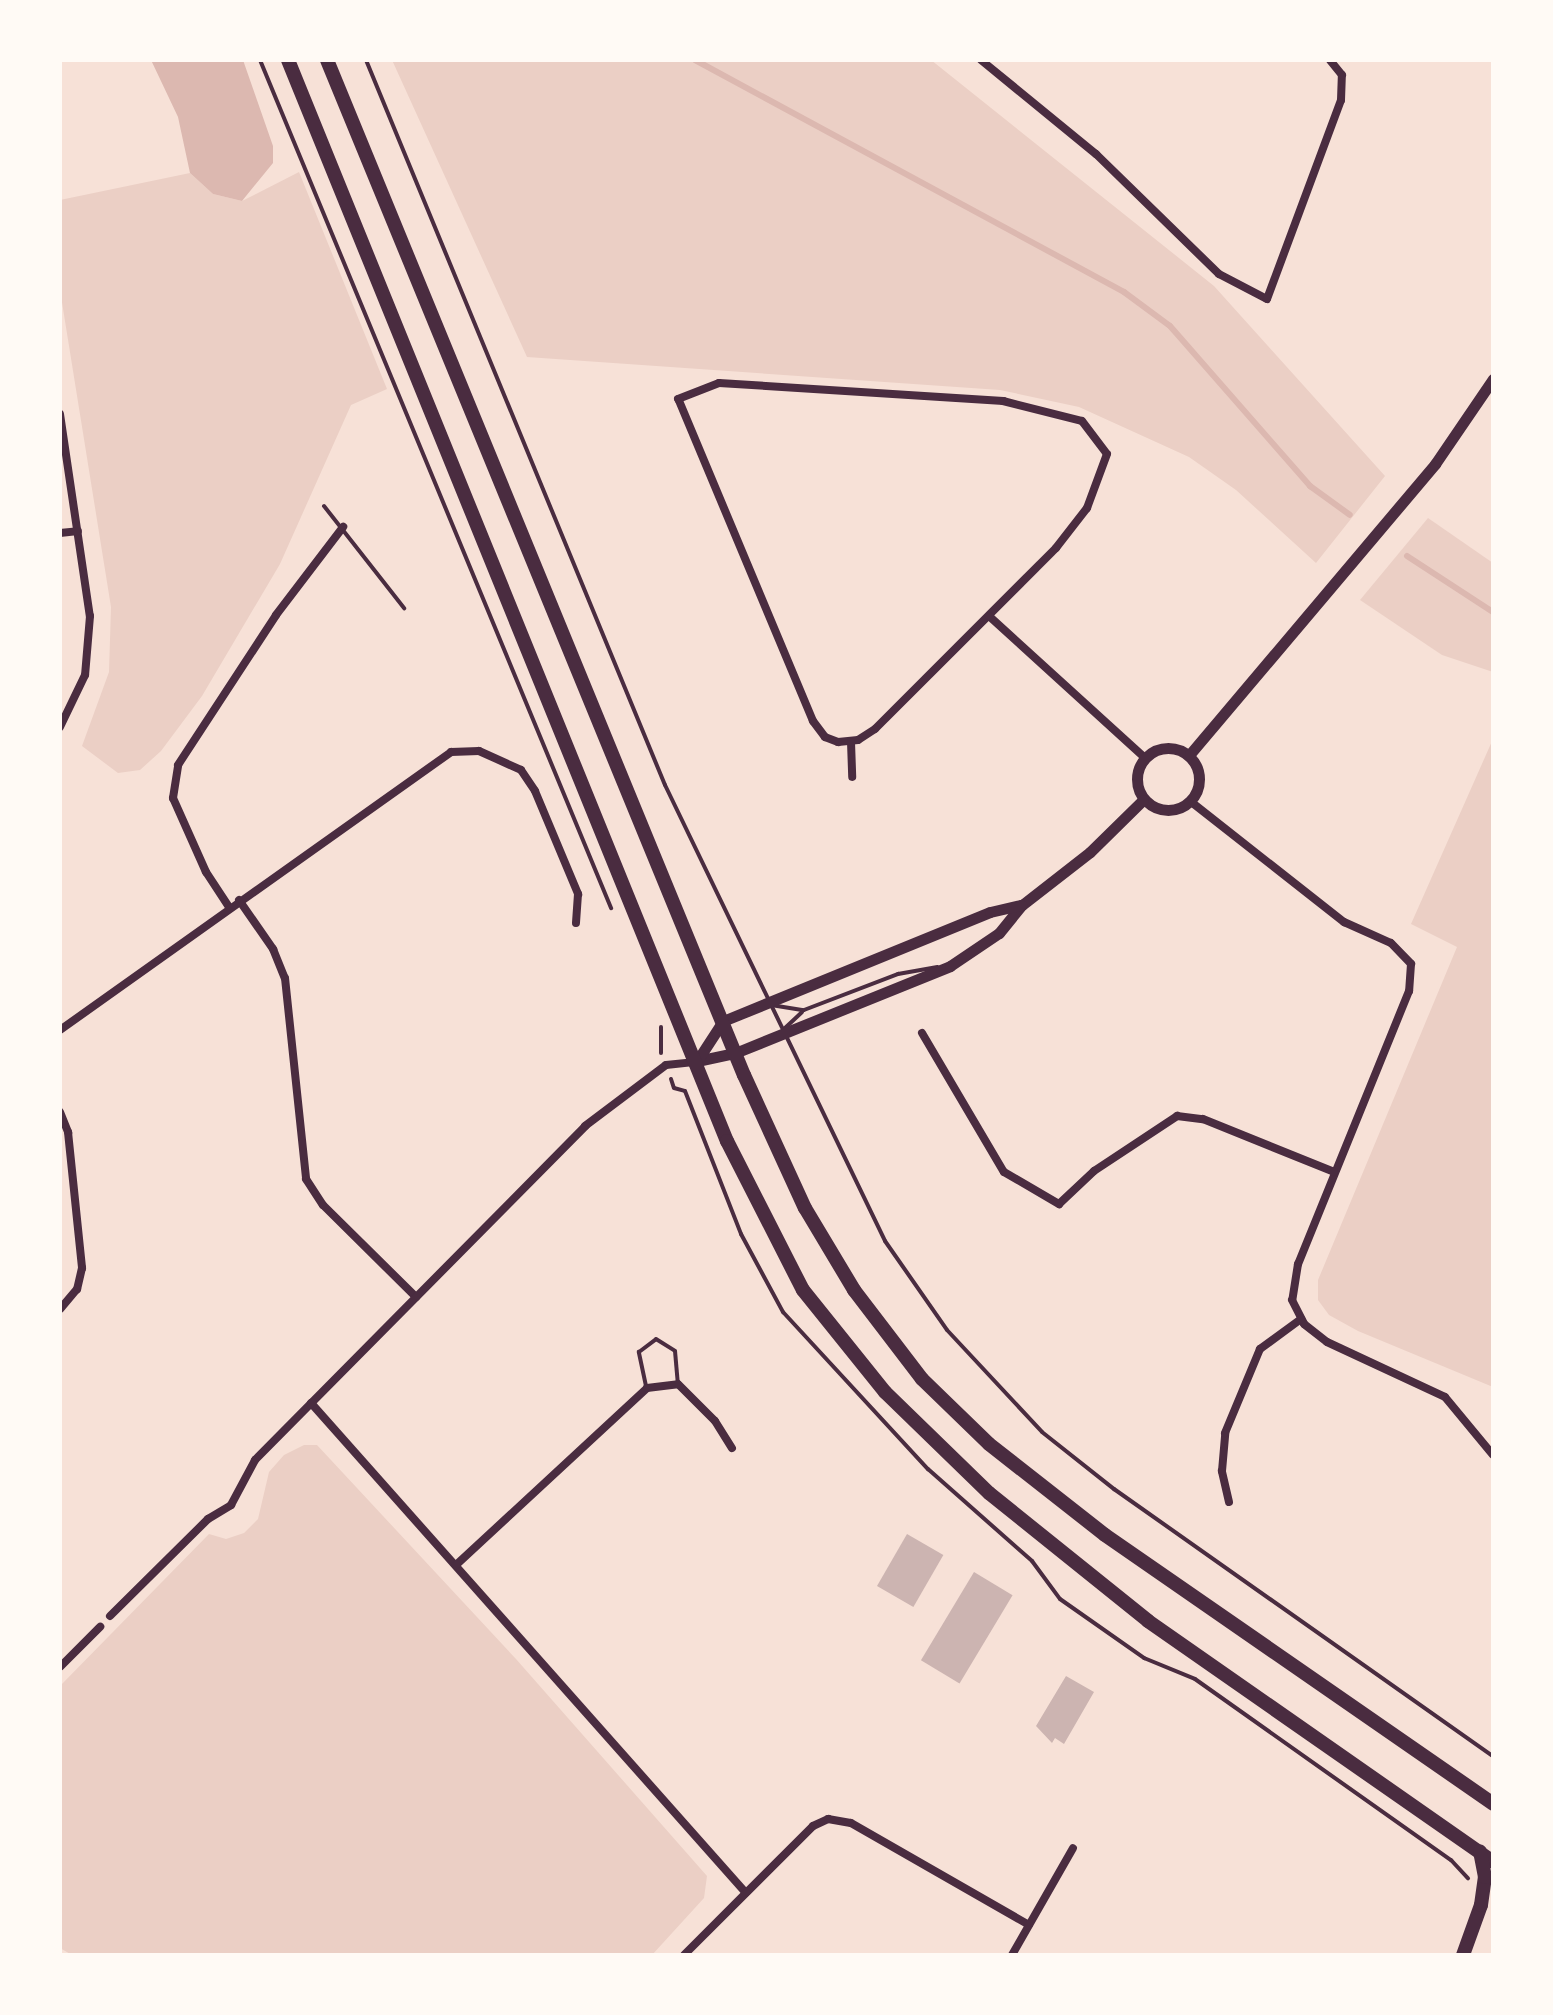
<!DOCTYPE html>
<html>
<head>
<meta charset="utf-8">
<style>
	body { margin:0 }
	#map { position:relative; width:1553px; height:2015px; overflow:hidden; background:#f7e1d7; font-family:Bitter,serif }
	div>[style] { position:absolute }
	.green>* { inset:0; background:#ebcfc5 }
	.water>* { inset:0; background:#dcb8b0 }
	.stream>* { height:6px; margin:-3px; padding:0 3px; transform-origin:3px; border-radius:3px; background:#dcb8b0 }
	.building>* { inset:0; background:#ccb4b1; transform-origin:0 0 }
	.path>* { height:4px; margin:-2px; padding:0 2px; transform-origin:2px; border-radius:2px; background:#4a2c40 }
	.service>* { height:4px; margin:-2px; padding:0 2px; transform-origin:2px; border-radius:2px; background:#4a2c40 }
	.minor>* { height:8px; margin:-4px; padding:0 4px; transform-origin:4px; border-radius:4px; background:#4a2c40 }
	.tertiary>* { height:11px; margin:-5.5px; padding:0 5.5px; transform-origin:5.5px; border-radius:5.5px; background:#4a2c40 }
	.tertiary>.ring { margin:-5.5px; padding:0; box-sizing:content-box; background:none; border:11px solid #4a2c40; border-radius:50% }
	.primary>* { height:14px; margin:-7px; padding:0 7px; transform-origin:7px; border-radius:7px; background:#4a2c40 }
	span { translate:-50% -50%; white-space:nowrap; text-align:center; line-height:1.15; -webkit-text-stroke:8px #fffaf5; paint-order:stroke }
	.frame { position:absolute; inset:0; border:62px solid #fffaf5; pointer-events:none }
</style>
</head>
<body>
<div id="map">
	<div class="green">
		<i style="clip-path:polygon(392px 60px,931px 60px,1214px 286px,1385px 476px,1316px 563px,1236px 490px,1189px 457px,1079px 407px,1000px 390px,527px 357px)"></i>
		<i style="clip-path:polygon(299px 172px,387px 389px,351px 405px,280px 564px,202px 696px,161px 751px,140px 770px,118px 773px,82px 746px,109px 672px,111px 607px,60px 290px,60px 200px,190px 173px,213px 194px,242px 201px)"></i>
		<i style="clip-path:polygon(1428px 518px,1493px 563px,1493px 672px,1442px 655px,1360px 600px)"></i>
		<i style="clip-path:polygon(1493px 739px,1493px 1387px,1358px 1331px,1329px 1315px,1318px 1300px,1318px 1280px,1457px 947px,1411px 924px)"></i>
		<i style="clip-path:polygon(304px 1445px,317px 1445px,516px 1659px,707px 1876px,704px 1898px,652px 1955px,72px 1955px,60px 1948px,60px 1686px,209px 1534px,226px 1539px,244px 1533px,258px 1519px,269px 1472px,284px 1455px)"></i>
	</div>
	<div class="water">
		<i style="clip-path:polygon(151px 60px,243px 60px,273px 146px,273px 163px,242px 201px,213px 194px,190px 173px,178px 117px)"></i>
	</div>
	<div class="stream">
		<i style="left:695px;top:60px;width:488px;rotate:28.4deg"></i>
		<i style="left:1124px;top:292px;width:57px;rotate:36.5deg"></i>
		<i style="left:1170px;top:326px;width:213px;rotate:48.8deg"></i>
		<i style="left:1310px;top:486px;width:49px;rotate:35.9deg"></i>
		<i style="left:1407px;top:556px;width:103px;rotate:33.1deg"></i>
	</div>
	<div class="building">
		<i style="left:907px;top:1534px;width:42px;height:60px;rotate:30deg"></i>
		<i style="left:974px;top:1572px;width:45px;height:103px;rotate:31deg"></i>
		<i style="clip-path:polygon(1066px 1676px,1094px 1692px,1064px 1744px,1055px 1738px,1052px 1743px,1036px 1726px)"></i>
	</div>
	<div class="path">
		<i style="left:260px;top:60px;width:918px;rotate:67.51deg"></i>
		<i style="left:661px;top:1053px;width:26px;rotate:-90deg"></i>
		<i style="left:671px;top:1079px;width:9px;rotate:72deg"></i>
		<i style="left:674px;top:1088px;width:11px;rotate:15deg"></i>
		<i style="left:685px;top:1091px;width:154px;rotate:68.6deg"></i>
		<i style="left:741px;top:1234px;width:89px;rotate:61.7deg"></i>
		<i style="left:783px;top:1312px;width:214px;rotate:47.3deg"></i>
		<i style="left:928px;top:1469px;width:139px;rotate:41.5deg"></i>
		<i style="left:1032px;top:1561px;width:47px;rotate:53.6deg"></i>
		<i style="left:1060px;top:1599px;width:103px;rotate:35.1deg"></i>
		<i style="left:1144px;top:1658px;width:55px;rotate:22.4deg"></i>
		<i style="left:1195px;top:1679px;width:314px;rotate:35.3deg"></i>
		<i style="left:1451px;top:1860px;width:25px;rotate:47deg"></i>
	</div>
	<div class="service">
		<i style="left:366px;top:60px;width:784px;rotate:67.59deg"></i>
		<i style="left:665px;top:785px;width:506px;rotate:64.24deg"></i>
		<i style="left:885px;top:1241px;width:108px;rotate:55.1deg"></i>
		<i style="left:947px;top:1330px;width:139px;rotate:47deg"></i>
		<i style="left:1042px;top:1432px;width:92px;rotate:38.4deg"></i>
		<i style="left:1114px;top:1489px;width:464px;rotate:35.2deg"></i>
		<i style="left:324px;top:506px;width:130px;rotate:51.9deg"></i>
		<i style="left:771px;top:1005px;width:33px;rotate:9deg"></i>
		<i style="left:804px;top:1010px;width:101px;rotate:-21deg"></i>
		<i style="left:898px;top:974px;width:40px;rotate:-10deg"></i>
		<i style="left:785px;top:1028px;width:23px;rotate:-43deg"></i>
		<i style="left:646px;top:1386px;width:35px;rotate:-102deg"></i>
		<i style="left:639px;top:1352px;width:21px;rotate:-37deg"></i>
		<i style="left:656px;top:1339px;width:22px;rotate:32deg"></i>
		<i style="left:675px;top:1351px;width:32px;rotate:85deg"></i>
	</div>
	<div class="minor">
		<i style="left:981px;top:60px;width:149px;rotate:39.3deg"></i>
		<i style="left:1096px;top:154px;width:172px;rotate:44.3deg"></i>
		<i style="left:1219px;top:274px;width:54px;rotate:27.5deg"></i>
		<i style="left:1267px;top:299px;width:212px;rotate:-69.6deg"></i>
		<i style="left:1341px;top:100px;width:25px;rotate:-88deg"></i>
		<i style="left:1342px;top:75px;width:19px;rotate:-129deg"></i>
		<i style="left:719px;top:383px;width:285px;rotate:3.6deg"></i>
		<i style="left:1003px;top:401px;width:81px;rotate:14.2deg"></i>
		<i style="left:1082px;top:421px;width:41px;rotate:52.9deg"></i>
		<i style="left:1107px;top:454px;width:58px;rotate:110.3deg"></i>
		<i style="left:1087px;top:508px;width:51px;rotate:127.8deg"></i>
		<i style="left:1056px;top:548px;width:256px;rotate:135deg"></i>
		<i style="left:875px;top:729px;width:20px;rotate:147deg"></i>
		<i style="left:858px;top:740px;width:20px;rotate:174deg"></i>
		<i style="left:838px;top:742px;width:14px;rotate:-159deg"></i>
		<i style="left:825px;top:737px;width:20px;rotate:-127deg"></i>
		<i style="left:813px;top:721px;width:349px;rotate:-112.7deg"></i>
		<i style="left:678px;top:399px;width:44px;rotate:-21.3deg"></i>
		<i style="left:60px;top:414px;width:204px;rotate:81.6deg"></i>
		<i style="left:90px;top:616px;width:59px;rotate:94.8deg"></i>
		<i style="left:85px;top:675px;width:58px;rotate:115.7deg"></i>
		<i style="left:60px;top:533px;width:18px;rotate:-6deg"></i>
		<i style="left:989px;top:616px;width:211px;rotate:42.3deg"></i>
		<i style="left:851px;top:742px;width:35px;rotate:88deg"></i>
		<i style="left:1190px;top:801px;width:196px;rotate:38.2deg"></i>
		<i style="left:1344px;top:922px;width:51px;rotate:24.1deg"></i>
		<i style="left:1391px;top:943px;width:29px;rotate:46deg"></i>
		<i style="left:1411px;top:964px;width:27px;rotate:94deg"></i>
		<i style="left:1409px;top:991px;width:295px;rotate:112.1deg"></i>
		<i style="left:1298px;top:1264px;width:36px;rotate:99deg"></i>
		<i style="left:1292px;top:1300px;width:27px;rotate:63deg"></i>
		<i style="left:1304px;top:1324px;width:29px;rotate:38deg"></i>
		<i style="left:1327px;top:1342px;width:130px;rotate:25deg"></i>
		<i style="left:1445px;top:1397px;width:75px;rotate:50.4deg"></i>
		<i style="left:239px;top:900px;width:60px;rotate:55.2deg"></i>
		<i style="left:273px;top:949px;width:31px;rotate:68deg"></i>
		<i style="left:285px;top:978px;width:202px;rotate:84deg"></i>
		<i style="left:306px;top:1179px;width:31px;rotate:57deg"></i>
		<i style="left:323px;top:1205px;width:131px;rotate:44.7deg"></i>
		<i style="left:229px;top:907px;width:42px;rotate:-123.3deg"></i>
		<i style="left:206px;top:872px;width:81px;rotate:-114deg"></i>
		<i style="left:173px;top:798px;width:33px;rotate:-81deg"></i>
		<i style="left:178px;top:765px;width:179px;rotate:-56.8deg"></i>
		<i style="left:276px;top:615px;width:111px;rotate:-52.7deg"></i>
		<i style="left:60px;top:1030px;width:480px;rotate:-35.4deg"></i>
		<i style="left:451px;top:752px;width:28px;rotate:-2deg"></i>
		<i style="left:479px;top:751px;width:46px;rotate:24.3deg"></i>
		<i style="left:521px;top:770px;width:25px;rotate:56deg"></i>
		<i style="left:535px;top:791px;width:112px;rotate:67.3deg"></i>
		<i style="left:578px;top:894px;width:29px;rotate:94deg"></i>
		<i style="left:922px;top:1033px;width:161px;rotate:59.5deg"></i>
		<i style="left:1004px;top:1172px;width:64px;rotate:30.2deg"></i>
		<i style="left:1059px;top:1204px;width:48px;rotate:-43.3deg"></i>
		<i style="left:1094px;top:1171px;width:100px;rotate:-33.5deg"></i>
		<i style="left:1177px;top:1116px;width:26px;rotate:7deg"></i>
		<i style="left:1203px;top:1119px;width:141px;rotate:22deg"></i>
		<i style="left:60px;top:1112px;width:22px;rotate:68deg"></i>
		<i style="left:68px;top:1132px;width:137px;rotate:84.1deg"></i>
		<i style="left:82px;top:1268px;width:22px;rotate:103deg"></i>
		<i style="left:77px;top:1289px;width:26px;rotate:130deg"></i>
		<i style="left:311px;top:1403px;width:655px;rotate:48.4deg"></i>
		<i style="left:1229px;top:1502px;width:32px;rotate:-103deg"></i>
		<i style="left:1222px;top:1471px;width:38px;rotate:-85deg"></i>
		<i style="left:1225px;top:1433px;width:91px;rotate:-67.4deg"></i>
		<i style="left:1260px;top:1349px;width:51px;rotate:-36.2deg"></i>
		<i style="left:456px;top:1565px;width:260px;rotate:-42.8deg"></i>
		<i style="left:647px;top:1388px;width:31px;rotate:-7deg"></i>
		<i style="left:678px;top:1384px;width:52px;rotate:45deg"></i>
		<i style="left:715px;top:1421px;width:32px;rotate:58deg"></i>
		<i style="left:110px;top:1616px;width:138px;rotate:-44.7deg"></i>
		<i style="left:208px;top:1519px;width:27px;rotate:-31deg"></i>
		<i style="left:231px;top:1505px;width:51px;rotate:-61.9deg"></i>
		<i style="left:255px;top:1460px;width:470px;rotate:-45.3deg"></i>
		<i style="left:585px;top:1126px;width:101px;rotate:-37deg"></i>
		<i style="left:666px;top:1065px;width:30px;rotate:-6deg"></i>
		<i style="left:60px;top:1667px;width:57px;rotate:-45deg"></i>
		<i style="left:684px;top:1955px;width:182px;rotate:-45deg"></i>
		<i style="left:813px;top:1826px;width:17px;rotate:-25deg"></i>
		<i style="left:828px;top:1819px;width:23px;rotate:10deg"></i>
		<i style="left:851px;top:1823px;width:205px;rotate:29.8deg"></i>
		<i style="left:1012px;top:1955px;width:123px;rotate:-60.3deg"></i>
	</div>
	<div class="tertiary">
		<i class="ring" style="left:1137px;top:748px;width:51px;height:51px"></i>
		<i style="left:1190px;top:754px;width:380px;rotate:-49.8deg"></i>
		<i style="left:1435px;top:464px;width:103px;rotate:-55.7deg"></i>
		<i style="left:697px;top:1061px;width:39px;rotate:-12deg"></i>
		<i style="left:735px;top:1053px;width:232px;rotate:-22deg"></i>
		<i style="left:950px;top:966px;width:59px;rotate:-34deg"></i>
		<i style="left:999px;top:933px;width:36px;rotate:-51deg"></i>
		<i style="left:1022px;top:905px;width:86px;rotate:-37.9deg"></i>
		<i style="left:1090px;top:852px;width:74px;rotate:-44.5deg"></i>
		<i style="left:697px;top:1061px;width:48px;rotate:-57deg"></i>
		<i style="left:723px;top:1021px;width:288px;rotate:-22.2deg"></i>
		<i style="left:990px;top:912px;width:32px;rotate:-13deg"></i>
	</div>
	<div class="primary">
		<i style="left:288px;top:60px;width:1167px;rotate:67.9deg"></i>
		<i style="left:727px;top:1141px;width:167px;rotate:63deg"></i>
		<i style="left:803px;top:1290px;width:131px;rotate:51.2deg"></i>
		<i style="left:885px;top:1392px;width:145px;rotate:44.2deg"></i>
		<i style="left:989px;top:1493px;width:204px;rotate:38.8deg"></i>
		<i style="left:1148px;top:1621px;width:421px;rotate:34.9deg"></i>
		<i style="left:327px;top:60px;width:1097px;rotate:67.67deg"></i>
		<i style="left:744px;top:1075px;width:146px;rotate:65.4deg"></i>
		<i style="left:805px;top:1208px;width:96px;rotate:59.1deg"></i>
		<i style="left:854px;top:1290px;width:112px;rotate:52.6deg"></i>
		<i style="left:922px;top:1379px;width:93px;rotate:44.1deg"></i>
		<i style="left:989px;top:1444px;width:147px;rotate:38.1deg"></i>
		<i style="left:1105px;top:1535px;width:472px;rotate:34.7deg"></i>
		<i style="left:1463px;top:1955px;width:53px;rotate:-70.2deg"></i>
		<i style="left:1481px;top:1905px;width:28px;rotate:-82deg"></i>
		<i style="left:1485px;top:1877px;width:26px;rotate:-101deg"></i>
	</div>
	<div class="frame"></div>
</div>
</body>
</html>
